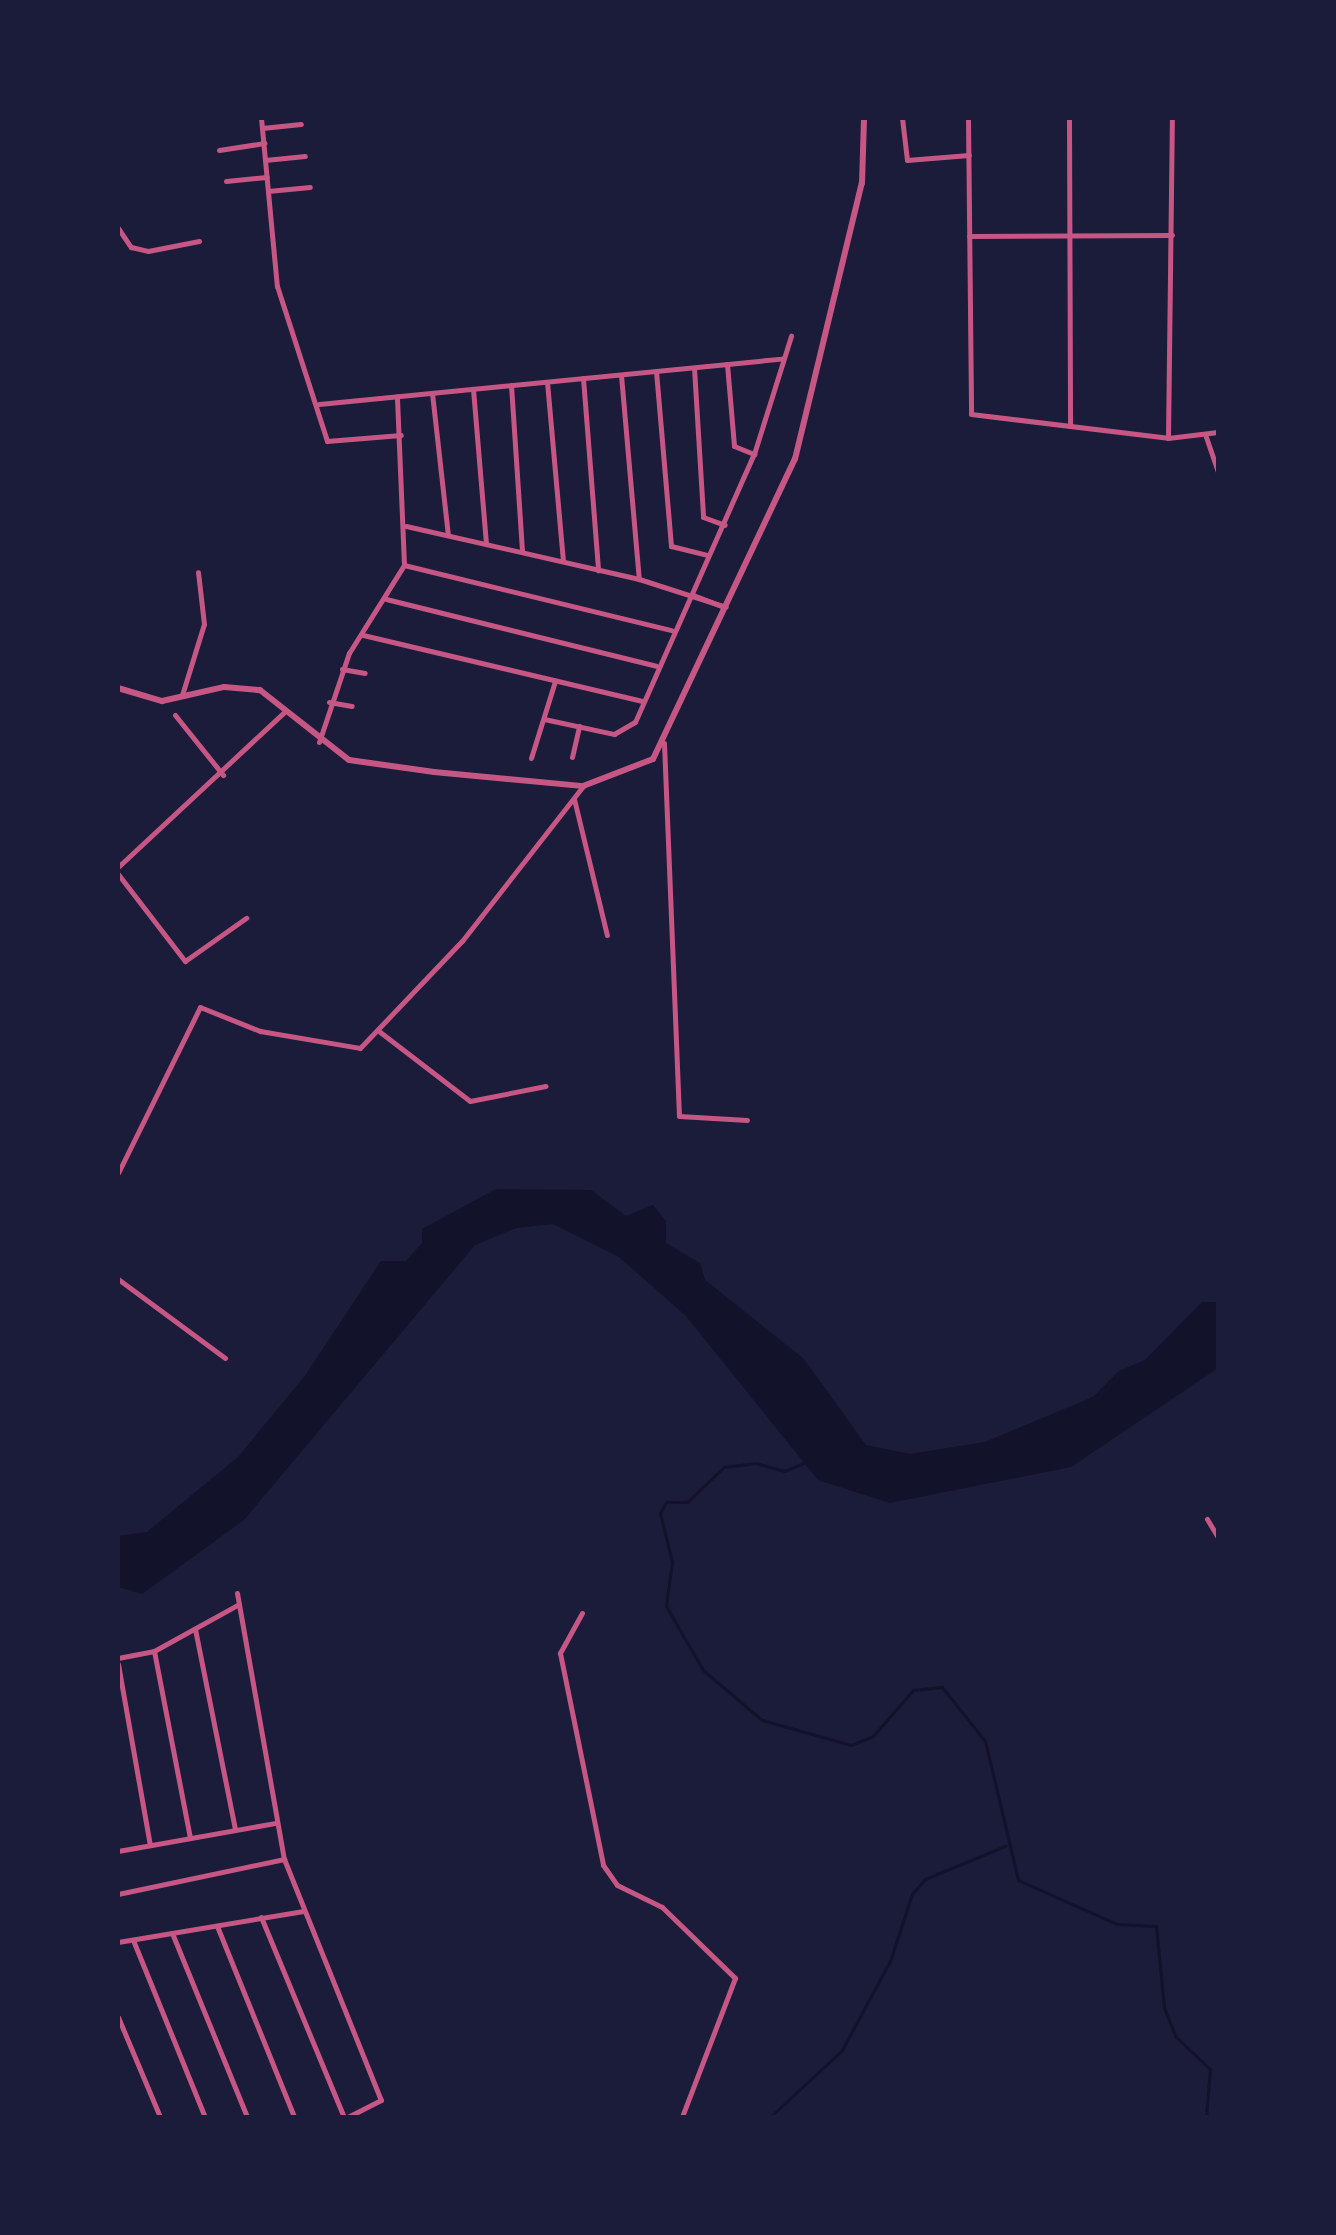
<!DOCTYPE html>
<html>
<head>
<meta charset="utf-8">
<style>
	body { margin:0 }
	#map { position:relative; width:1336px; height:2235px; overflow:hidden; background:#1b1b3a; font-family:"Source Sans 3",sans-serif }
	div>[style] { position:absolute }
	.water>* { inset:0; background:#12122b }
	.stream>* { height:3px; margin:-1.5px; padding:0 1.5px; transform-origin:1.5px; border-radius:1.5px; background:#12122b }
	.minor>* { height:5px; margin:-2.5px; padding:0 2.5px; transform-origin:2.5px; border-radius:2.5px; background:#c65784 }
	.tertiary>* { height:6px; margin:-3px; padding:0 3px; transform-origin:3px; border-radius:3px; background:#c65784 }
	span { translate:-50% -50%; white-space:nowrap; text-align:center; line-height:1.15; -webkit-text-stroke:8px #1b1b3a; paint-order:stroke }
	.frame { position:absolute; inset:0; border:120px solid #1b1b3a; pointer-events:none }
</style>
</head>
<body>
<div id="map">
	<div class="water">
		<i style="clip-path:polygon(496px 1189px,591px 1190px,626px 1216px,653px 1205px,666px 1221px,666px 1243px,700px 1263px,705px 1280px,804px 1359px,866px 1445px,910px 1454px,985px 1442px,1093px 1397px,1119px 1371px,1145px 1360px,1202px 1302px,1218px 1302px,1218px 1368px,1071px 1467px,890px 1503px,818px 1480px,686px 1316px,619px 1257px,553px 1224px,516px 1228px,475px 1245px,244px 1520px,142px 1594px,118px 1587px,118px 1536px,147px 1532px,238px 1457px,304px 1377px,381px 1261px,406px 1261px,422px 1243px,422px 1229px)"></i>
	</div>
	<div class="stream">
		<i style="left:806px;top:1462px;width:23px;rotate:157deg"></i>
		<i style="left:785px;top:1471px;width:30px;rotate:-165deg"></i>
		<i style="left:756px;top:1463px;width:32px;rotate:173deg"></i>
		<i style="left:724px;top:1467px;width:51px;rotate:136.6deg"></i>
		<i style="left:687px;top:1502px;width:21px;rotate:180deg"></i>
		<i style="left:666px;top:1502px;width:13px;rotate:119deg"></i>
		<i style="left:660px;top:1513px;width:50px;rotate:76.2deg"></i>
		<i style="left:672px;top:1562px;width:44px;rotate:97.8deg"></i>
		<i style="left:666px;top:1606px;width:74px;rotate:60deg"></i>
		<i style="left:703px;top:1670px;width:77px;rotate:40.3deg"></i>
		<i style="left:762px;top:1720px;width:92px;rotate:15.7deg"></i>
		<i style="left:851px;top:1745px;width:24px;rotate:-22deg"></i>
		<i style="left:873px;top:1736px;width:61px;rotate:-49deg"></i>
		<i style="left:913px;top:1690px;width:29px;rotate:-6deg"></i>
		<i style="left:942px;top:1687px;width:69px;rotate:51.5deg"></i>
		<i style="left:985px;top:1741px;width:143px;rotate:76.6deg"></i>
		<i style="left:1018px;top:1880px;width:108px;rotate:24deg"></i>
		<i style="left:1117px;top:1924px;width:39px;rotate:3deg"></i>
		<i style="left:1156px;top:1926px;width:82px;rotate:84.4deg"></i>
		<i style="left:1164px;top:2008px;width:31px;rotate:68deg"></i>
		<i style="left:1176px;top:2037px;width:47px;rotate:43.3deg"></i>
		<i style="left:1210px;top:2069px;width:48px;rotate:94.8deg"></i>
		<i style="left:770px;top:2117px;width:98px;rotate:-42.9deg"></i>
		<i style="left:842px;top:2050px;width:101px;rotate:-61.7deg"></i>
		<i style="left:890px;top:1961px;width:71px;rotate:-71.8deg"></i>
		<i style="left:912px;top:1894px;width:20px;rotate:-49deg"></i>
		<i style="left:925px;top:1879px;width:87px;rotate:-22.4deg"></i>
	</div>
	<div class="minor">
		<i style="left:261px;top:118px;width:169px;rotate:84.6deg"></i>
		<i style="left:277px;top:286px;width:163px;rotate:72.1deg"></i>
		<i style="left:327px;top:441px;width:74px;rotate:-4.6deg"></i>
		<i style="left:902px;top:118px;width:42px;rotate:83.2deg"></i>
		<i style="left:907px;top:160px;width:62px;rotate:-4.6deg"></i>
		<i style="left:968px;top:118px;width:296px;rotate:89.4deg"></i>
		<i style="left:971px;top:414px;width:198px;rotate:6.9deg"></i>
		<i style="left:1168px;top:438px;width:320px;rotate:-89.3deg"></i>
		<i style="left:1069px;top:118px;width:308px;rotate:89.8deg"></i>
		<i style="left:262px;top:128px;width:39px;rotate:-6deg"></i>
		<i style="left:219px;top:150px;width:46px;rotate:-8.8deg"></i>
		<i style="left:265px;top:160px;width:40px;rotate:-5.7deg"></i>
		<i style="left:226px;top:181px;width:41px;rotate:-5.6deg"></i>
		<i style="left:268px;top:191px;width:42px;rotate:-5.4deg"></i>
		<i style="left:118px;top:228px;width:23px;rotate:56deg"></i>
		<i style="left:131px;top:247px;width:17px;rotate:13deg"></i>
		<i style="left:148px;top:251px;width:52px;rotate:-11.1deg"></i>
		<i style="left:969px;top:236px;width:203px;rotate:-0.3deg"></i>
		<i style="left:727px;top:364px;width:82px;rotate:85.1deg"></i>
		<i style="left:734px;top:446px;width:22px;rotate:22deg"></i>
		<i style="left:694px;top:368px;width:149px;rotate:86.5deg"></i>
		<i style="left:703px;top:517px;width:23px;rotate:20deg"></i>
		<i style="left:656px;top:371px;width:176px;rotate:85.1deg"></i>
		<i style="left:671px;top:546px;width:38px;rotate:14deg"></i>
		<i style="left:621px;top:375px;width:205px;rotate:85deg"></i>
		<i style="left:583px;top:378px;width:193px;rotate:85.5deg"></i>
		<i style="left:547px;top:382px;width:179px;rotate:84.9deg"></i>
		<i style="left:511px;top:385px;width:167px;rotate:86.2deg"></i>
		<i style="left:473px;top:389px;width:155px;rotate:85.2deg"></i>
		<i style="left:432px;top:393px;width:143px;rotate:83.6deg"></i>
		<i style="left:319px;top:404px;width:465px;rotate:-5.6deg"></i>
		<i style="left:1206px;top:437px;width:37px;rotate:71deg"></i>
		<i style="left:1168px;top:438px;width:50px;rotate:-6.8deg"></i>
		<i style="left:406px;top:526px;width:239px;rotate:12.8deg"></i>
		<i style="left:639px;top:579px;width:91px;rotate:17.8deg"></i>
		<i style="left:404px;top:565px;width:275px;rotate:13.7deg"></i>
		<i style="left:693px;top:595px;width:33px;rotate:21deg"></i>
		<i style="left:386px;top:599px;width:278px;rotate:13.9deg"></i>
		<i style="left:363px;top:635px;width:288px;rotate:13.3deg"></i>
		<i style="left:342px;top:669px;width:23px;rotate:10deg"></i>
		<i style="left:182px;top:695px;width:74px;rotate:-72.8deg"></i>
		<i style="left:204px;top:624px;width:52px;rotate:-96.6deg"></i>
		<i style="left:329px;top:702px;width:23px;rotate:10deg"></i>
		<i style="left:175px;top:715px;width:77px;rotate:51.3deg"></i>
		<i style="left:544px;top:719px;width:72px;rotate:12.1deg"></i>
		<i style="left:614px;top:734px;width:24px;rotate:-30deg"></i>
		<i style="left:635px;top:722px;width:293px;rotate:-66.1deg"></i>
		<i style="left:754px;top:454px;width:124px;rotate:-72.6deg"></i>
		<i style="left:319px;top:742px;width:94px;rotate:-71.4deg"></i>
		<i style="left:349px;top:653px;width:104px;rotate:-58deg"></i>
		<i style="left:404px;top:565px;width:169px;rotate:-92.4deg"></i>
		<i style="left:664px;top:743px;width:373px;rotate:87.7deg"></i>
		<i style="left:679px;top:1116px;width:68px;rotate:3.4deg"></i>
		<i style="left:572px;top:757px;width:32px;rotate:-77deg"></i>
		<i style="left:531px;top:758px;width:81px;rotate:-72.7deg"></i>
		<i style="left:574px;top:799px;width:140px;rotate:76.4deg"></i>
		<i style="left:118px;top:867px;width:229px;rotate:-43deg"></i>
		<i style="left:118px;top:874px;width:110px;rotate:52.4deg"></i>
		<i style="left:185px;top:961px;width:75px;rotate:-35.2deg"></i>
		<i style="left:380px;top:1032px;width:113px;rotate:37.5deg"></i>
		<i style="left:470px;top:1101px;width:77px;rotate:-11.2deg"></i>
		<i style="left:118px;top:1173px;width:185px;rotate:-63.7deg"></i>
		<i style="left:200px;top:1007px;width:65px;rotate:21.8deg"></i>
		<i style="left:260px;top:1031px;width:101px;rotate:9.6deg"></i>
		<i style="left:360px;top:1048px;width:148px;rotate:-46.4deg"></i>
		<i style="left:462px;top:941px;width:197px;rotate:-52deg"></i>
		<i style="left:118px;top:1279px;width:133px;rotate:36.4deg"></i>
		<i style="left:1207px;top:1519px;width:21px;rotate:59deg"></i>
		<i style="left:237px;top:1593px;width:270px;rotate:80deg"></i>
		<i style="left:284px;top:1859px;width:260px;rotate:68.1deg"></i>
		<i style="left:381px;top:2100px;width:38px;rotate:153deg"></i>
		<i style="left:582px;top:1613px;width:46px;rotate:118.8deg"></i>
		<i style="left:560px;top:1653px;width:216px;rotate:78.5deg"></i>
		<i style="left:603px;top:1865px;width:24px;rotate:55deg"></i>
		<i style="left:617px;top:1885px;width:50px;rotate:26.1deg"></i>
		<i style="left:662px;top:1907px;width:102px;rotate:44.2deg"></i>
		<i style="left:735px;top:1978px;width:149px;rotate:110.9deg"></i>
		<i style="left:195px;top:1629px;width:204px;rotate:78.7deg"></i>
		<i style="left:154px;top:1651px;width:190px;rotate:79.1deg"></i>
		<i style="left:118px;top:1658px;width:37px;rotate:-11deg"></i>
		<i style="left:154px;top:1651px;width:97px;rotate:-28.9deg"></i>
		<i style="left:118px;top:1664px;width:184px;rotate:80deg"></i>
		<i style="left:118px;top:1851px;width:159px;rotate:-10.1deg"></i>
		<i style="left:118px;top:1894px;width:170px;rotate:-11.9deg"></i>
		<i style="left:261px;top:1917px;width:217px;rotate:67.5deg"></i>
		<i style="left:217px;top:1926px;width:206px;rotate:68deg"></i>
		<i style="left:172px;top:1933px;width:199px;rotate:67.8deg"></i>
		<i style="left:133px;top:1940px;width:191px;rotate:67.9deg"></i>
		<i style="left:118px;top:1942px;width:188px;rotate:-9.5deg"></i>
		<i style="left:118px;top:2017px;width:108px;rotate:67.2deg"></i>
	</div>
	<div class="tertiary">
		<i style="left:118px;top:688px;width:46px;rotate:16.5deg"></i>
		<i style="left:162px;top:701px;width:64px;rotate:-12.7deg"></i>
		<i style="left:224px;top:687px;width:36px;rotate:5deg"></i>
		<i style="left:260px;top:690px;width:113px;rotate:38.2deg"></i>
		<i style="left:349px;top:760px;width:86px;rotate:8deg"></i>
		<i style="left:434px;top:772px;width:150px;rotate:5.4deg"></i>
		<i style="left:583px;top:786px;width:75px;rotate:-21.1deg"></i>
		<i style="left:653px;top:759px;width:332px;rotate:-64.7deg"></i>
		<i style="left:795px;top:459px;width:284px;rotate:-76.4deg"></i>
		<i style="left:862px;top:183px;width:65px;rotate:-88.2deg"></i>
	</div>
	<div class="frame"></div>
</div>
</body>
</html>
